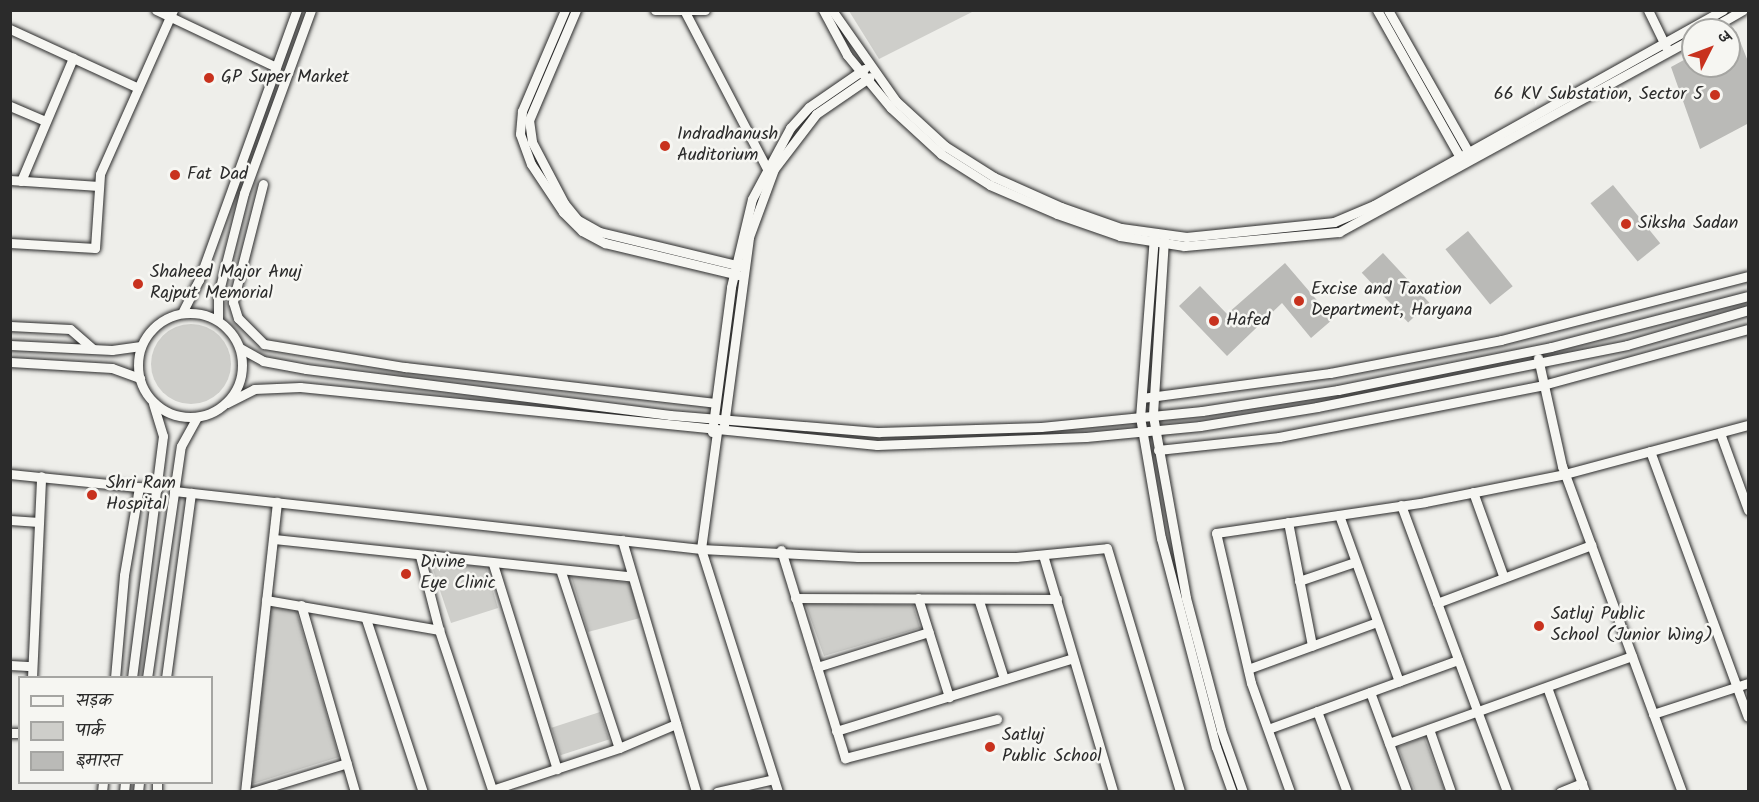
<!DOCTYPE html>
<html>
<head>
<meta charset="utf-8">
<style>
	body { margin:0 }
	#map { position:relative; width:1759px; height:802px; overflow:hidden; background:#eeeeea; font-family:Kalam,"Playpen Sans Deva",sans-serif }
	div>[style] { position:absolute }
	.green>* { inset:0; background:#cececa; transform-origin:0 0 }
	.round { border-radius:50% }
	.building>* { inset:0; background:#babab7; transform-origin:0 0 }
	.roads { filter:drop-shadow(0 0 2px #2b2b2b) drop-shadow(0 0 2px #2b2b2b) }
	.minor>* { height:9px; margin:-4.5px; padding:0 4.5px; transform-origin:4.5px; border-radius:4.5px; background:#f6f6f2 }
	.minor>.ring { margin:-4.5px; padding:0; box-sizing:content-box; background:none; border:9px solid #f6f6f2; border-radius:50% }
	.dots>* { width:16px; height:16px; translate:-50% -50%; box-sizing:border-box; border:3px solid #f6f6f2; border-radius:50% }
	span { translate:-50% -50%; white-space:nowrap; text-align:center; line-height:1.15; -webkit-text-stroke:5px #f6f6f2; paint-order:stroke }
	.poi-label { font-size:18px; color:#2b2b2b }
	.left { translate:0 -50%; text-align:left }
	.right { translate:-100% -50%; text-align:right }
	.frame { position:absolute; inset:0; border:12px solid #2b2b2b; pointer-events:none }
	.legend { position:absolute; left:18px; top:676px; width:195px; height:108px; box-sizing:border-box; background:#f6f6f2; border:2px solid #a5a5a2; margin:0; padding:8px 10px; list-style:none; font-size:18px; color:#2b2b2b }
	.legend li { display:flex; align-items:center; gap:12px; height:30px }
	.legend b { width:30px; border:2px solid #a5a5a2 }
	.north { position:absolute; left:1681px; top:18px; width:60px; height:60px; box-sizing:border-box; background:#f6f6f2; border:2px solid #a5a5a2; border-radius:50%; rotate:48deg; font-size:16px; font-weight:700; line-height:24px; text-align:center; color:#2b2b2b }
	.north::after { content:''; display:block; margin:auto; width:21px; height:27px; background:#c8321e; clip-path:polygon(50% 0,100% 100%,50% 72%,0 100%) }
</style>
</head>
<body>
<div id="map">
	<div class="green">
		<i style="clip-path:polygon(849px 11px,974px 11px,879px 59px)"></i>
		<i class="round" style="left:151px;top:324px;width:80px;height:80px"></i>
		<i style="clip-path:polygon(430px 561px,486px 567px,498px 608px,451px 623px)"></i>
		<i style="clip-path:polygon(571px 576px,630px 583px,640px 618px,588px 632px)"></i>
		<i style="clip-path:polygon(805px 603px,913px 605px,920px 628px,824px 656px)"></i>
		<i style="clip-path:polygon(271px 607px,296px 610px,339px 757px,252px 784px)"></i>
		<i style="left:600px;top:712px;width:29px;height:51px;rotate:72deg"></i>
		<i style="clip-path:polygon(1424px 737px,1445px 791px,1415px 791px,1398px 747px)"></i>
	</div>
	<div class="building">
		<i style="clip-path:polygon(1736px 31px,1749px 64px,1749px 123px,1700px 149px,1671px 67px,1693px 55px,1693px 66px,1729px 66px,1729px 35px)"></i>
		<i style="left:1613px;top:185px;width:75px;height:29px;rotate:51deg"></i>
		<i style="left:1468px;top:231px;width:71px;height:29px;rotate:51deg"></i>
		<i style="left:1383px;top:253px;width:68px;height:29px;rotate:47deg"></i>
		<i style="clip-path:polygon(1285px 263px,1333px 319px,1311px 338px,1282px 303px,1227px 356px,1179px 306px,1200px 286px,1227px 314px)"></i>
	</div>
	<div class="roads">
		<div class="minor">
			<i style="left:156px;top:10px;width:133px;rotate:25.4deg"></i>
			<i style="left:565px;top:10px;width:110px;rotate:113.1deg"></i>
			<i style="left:522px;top:111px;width:23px;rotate:95deg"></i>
			<i style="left:520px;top:134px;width:32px;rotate:70deg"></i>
			<i style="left:531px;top:164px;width:58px;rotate:56.3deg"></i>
			<i style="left:563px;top:212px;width:27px;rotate:45deg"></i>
			<i style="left:582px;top:231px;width:26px;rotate:28deg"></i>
			<i style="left:605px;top:243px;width:141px;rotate:13.5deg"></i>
			<i style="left:576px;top:10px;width:120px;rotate:113.1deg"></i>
			<i style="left:529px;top:120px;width:22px;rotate:82deg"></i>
			<i style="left:532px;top:142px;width:69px;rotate:62.3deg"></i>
			<i style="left:564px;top:203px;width:22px;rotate:51deg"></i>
			<i style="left:578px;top:220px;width:25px;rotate:29deg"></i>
			<i style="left:600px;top:232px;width:145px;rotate:13.6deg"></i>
			<i style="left:655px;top:10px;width:50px"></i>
			<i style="left:684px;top:10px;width:182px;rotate:62.4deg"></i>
			<i style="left:823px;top:10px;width:51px;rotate:61.9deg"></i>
			<i style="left:847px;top:55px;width:69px;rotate:50.3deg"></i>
			<i style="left:891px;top:108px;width:68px;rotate:42.6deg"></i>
			<i style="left:941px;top:154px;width:58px;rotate:32.3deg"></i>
			<i style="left:990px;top:185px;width:73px;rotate:23.4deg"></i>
			<i style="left:1057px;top:214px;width:67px;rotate:19.2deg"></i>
			<i style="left:1120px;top:236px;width:65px;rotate:8.9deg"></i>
			<i style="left:1184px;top:246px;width:156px;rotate:-5.2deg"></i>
			<i style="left:1339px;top:232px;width:404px;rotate:-28.7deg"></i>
			<i style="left:832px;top:10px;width:111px;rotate:54.9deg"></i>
			<i style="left:896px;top:101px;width:67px;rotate:42.6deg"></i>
			<i style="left:945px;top:146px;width:58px;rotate:32.3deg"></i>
			<i style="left:994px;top:177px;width:73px;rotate:24.1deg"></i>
			<i style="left:1061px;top:207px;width:64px;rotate:19.3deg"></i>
			<i style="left:1121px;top:228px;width:66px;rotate:7.9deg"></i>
			<i style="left:1186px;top:237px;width:149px;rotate:-5.8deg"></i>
			<i style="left:1334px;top:222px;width:43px;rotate:-23deg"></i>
			<i style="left:1374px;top:205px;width:400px;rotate:-29.2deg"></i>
			<i style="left:1377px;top:10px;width:173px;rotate:60.6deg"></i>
			<i style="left:1388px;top:10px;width:169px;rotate:60.5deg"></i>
			<i style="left:1648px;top:10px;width:43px;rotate:64deg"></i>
			<i style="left:10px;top:29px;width:141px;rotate:24.7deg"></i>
			<i style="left:1708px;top:30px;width:40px;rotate:-29.7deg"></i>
			<i style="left:10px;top:106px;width:38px;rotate:23deg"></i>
			<i style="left:10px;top:180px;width:89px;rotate:3.9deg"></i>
			<i style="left:21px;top:181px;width:134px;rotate:-67.1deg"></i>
			<i style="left:263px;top:184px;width:122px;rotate:104.3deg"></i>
			<i style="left:233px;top:302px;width:17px;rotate:73deg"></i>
			<i style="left:238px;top:318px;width:37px;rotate:45deg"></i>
			<i style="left:264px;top:344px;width:143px;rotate:9.3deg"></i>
			<i style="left:405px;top:367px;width:312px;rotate:6.6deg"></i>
			<i style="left:1154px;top:236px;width:182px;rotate:94.4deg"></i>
			<i style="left:1140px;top:417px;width:123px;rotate:80.2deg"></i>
			<i style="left:1161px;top:538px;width:216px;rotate:75.3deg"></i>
			<i style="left:1216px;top:747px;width:48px;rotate:70.4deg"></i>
			<i style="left:1164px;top:239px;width:177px;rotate:93.6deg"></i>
			<i style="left:1153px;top:416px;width:185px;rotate:79.7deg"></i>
			<i style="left:1186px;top:598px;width:137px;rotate:75.1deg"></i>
			<i style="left:1221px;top:730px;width:66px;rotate:70.5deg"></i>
			<i style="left:10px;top:243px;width:85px;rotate:3.4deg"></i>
			<i style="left:95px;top:248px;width:74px;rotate:-86.1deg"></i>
			<i style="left:100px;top:174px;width:180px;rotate:-66deg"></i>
			<i class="ring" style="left:138px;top:313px;width:95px;height:95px"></i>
			<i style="left:182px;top:313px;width:37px;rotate:-63deg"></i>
			<i style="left:199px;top:280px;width:287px;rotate:-70.1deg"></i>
			<i style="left:218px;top:320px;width:25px;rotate:-90deg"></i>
			<i style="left:218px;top:295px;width:105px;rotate:-75.7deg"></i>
			<i style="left:244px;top:193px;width:195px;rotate:-69.9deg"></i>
			<i style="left:10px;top:326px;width:60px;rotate:2.9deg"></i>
			<i style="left:70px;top:329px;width:30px;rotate:41deg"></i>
			<i style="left:10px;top:345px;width:102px;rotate:2.8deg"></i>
			<i style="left:112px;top:350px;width:29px;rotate:-8deg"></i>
			<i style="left:240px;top:348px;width:26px;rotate:29deg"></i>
			<i style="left:263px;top:361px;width:44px;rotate:10.5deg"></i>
			<i style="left:306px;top:369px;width:367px;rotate:7.2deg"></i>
			<i style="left:670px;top:415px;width:210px;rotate:4.7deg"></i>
			<i style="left:879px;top:432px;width:162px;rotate:-1.8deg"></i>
			<i style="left:1041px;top:427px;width:162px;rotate:-5.7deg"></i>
			<i style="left:1202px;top:411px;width:138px;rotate:-8.8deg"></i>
			<i style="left:1338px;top:390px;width:217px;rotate:-11.4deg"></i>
			<i style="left:1551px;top:347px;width:203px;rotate:-14.5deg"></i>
			<i style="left:1538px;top:358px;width:111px;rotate:77.5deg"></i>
			<i style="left:1562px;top:466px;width:347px;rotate:69.8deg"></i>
			<i style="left:10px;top:362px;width:102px;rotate:3.4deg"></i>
			<i style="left:112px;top:368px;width:30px;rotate:20deg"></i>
			<i style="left:1142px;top:398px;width:190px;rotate:-7.6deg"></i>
			<i style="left:1330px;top:373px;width:174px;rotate:-10.9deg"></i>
			<i style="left:1501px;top:340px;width:255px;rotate:-14.5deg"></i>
			<i style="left:227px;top:403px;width:30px;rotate:-27deg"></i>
			<i style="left:254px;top:389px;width:46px;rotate:-2.5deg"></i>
			<i style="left:300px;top:387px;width:580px;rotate:5.74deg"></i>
			<i style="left:877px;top:445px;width:209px;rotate:-2.2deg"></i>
			<i style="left:1086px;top:437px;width:115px;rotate:-5.5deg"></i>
			<i style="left:1200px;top:426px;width:119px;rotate:-9.2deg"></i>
			<i style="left:1317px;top:407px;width:316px;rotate:-11.3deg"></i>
			<i style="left:1627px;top:345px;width:126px;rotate:-16.1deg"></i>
			<i style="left:724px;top:425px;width:190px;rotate:-82.4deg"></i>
			<i style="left:749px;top:237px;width:72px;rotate:-69.8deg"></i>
			<i style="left:774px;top:169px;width:69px;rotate:-52.6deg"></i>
			<i style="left:816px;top:114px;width:65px;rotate:-34.4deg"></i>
			<i style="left:712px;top:432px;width:146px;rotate:-82.5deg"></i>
			<i style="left:731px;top:287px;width:90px;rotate:-76.6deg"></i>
			<i style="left:752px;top:199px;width:81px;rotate:-61.8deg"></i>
			<i style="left:790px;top:128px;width:28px;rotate:-48deg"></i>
			<i style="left:809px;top:107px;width:67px;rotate:-34.6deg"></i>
			<i style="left:717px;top:432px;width:118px;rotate:97.8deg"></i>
			<i style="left:701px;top:549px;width:255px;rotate:72.4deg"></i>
			<i style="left:1720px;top:433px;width:82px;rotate:70deg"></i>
			<i style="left:1158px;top:450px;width:122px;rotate:-6.1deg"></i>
			<i style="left:1279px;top:437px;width:269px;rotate:-11.1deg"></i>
			<i style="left:1543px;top:385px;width:213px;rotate:-15.3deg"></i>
			<i style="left:1650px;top:451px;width:283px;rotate:69.8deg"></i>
			<i style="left:10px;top:474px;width:148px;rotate:5.8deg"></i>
			<i style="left:174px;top:491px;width:530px;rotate:6.28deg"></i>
			<i style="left:701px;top:549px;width:157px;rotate:2.9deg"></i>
			<i style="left:858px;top:557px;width:158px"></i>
			<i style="left:1016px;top:557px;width:91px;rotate:-5.6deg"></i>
			<i style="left:1107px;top:548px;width:255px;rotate:73.3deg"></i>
			<i style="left:1473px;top:492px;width:91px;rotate:70.2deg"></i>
			<i style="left:1401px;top:505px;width:306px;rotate:69.7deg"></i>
			<i style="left:1339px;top:515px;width:177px;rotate:70.2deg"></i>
			<i style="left:10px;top:520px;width:29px;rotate:4deg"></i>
			<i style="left:1288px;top:522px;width:126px;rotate:79deg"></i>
			<i style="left:274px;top:539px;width:357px;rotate:6deg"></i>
			<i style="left:622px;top:540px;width:263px;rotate:73.6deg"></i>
			<i style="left:781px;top:550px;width:218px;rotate:72.9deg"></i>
			<i style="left:845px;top:758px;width:157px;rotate:-14.4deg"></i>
			<i style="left:1043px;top:555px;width:247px;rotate:73.5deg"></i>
			<i style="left:420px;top:556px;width:76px;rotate:75.6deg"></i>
			<i style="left:439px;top:630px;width:171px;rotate:71.6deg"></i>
			<i style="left:493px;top:564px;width:215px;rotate:72.7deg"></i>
			<i style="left:561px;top:572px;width:185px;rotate:71.8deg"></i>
			<i style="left:1299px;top:581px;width:59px;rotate:-18.7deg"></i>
			<i style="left:795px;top:598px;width:262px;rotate:0.2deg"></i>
			<i style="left:918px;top:598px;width:104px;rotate:72.6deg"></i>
			<i style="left:266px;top:600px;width:176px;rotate:9.8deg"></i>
			<i style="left:979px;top:601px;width:82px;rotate:72.2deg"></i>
			<i style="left:1437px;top:603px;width:165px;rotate:-20.6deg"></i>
			<i style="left:301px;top:605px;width:195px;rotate:73.9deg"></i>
			<i style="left:366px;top:619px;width:182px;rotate:71.8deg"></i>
			<i style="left:10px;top:665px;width:22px;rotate:3deg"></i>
			<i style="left:817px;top:667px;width:117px;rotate:-17.4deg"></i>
			<i style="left:1248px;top:669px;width:137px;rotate:-20deg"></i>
			<i style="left:32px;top:678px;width:202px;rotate:-87.4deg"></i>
			<i style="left:115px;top:678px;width:103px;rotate:-85deg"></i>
			<i style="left:124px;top:575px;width:89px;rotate:-80.3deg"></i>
			<i style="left:132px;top:678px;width:244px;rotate:-82.7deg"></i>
			<i style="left:163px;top:436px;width:34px;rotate:-107deg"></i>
			<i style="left:147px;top:678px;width:234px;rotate:-81.7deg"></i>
			<i style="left:181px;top:446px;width:33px;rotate:-61deg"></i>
			<i style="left:166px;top:678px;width:187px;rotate:-82.3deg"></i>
			<i style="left:1547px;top:687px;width:112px;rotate:70.1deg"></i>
			<i style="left:1370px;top:692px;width:107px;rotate:69.7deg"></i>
			<i style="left:1317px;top:711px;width:86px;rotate:69.7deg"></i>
			<i style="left:1653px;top:714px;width:100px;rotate:-18.1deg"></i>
			<i style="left:1268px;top:729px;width:202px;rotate:-20deg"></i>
			<i style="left:1429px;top:729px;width:67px;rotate:70.8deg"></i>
			<i style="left:836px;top:731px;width:248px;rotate:-17.1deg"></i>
			<i style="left:10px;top:733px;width:10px"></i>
			<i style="left:1389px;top:743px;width:258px;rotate:-19.7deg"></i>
			<i style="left:492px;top:790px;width:134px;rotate:-18.3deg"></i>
			<i style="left:619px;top:748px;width:62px;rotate:-22.8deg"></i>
			<i style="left:102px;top:792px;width:10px;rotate:-84deg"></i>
			<i style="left:124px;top:792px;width:10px;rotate:-84deg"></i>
			<i style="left:138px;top:792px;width:10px;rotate:-84deg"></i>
			<i style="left:157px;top:792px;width:10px;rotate:-90deg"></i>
			<i style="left:245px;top:792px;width:292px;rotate:-83.7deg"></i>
			<i style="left:253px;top:792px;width:98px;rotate:-17.1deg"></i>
			<i style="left:717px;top:792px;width:58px;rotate:-12.8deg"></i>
			<i style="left:1290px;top:792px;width:116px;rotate:-109.7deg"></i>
			<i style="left:1251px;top:683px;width:154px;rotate:-103.1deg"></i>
			<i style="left:1216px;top:533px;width:211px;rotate:-8.4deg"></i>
			<i style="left:1425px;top:502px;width:143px;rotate:-11.3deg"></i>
			<i style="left:1565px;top:474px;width:189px;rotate:-15deg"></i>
			<i style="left:1560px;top:792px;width:24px;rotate:-22deg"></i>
		</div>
	</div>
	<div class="dots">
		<i style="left:209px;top:78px;background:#c8321e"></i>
		<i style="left:1715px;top:95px;background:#c8321e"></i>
		<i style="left:665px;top:146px;background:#c8321e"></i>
		<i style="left:175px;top:175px;background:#c8321e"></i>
		<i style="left:1626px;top:224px;background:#c8321e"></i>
		<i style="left:138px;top:284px;background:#c8321e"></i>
		<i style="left:1299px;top:301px;background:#c8321e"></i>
		<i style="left:1214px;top:321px;background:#c8321e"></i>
		<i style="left:92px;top:495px;background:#c8321e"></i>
		<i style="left:406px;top:574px;background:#c8321e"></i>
		<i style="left:1539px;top:626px;background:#c8321e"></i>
		<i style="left:990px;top:747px;background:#c8321e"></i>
	</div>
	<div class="poi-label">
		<span class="left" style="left:221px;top:78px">GP Super Market</span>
		<span class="right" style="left:1703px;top:95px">66 KV Substation, Sector 5</span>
		<span class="left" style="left:677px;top:146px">Indradhanush<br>Auditorium</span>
		<span class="left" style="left:187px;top:175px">Fat Dad</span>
		<span class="left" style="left:1638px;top:224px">Siksha Sadan</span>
		<span class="left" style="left:150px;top:284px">Shaheed Major Anuj<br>Rajput Memorial</span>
		<span class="left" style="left:1311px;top:301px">Excise and Taxation<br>Department, Haryana</span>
		<span class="left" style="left:1226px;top:321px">Hafed</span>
		<span class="left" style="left:106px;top:495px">Shri Ram<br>Hospital</span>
		<span class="left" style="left:420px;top:574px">Divine<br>Eye Clinic</span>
		<span class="left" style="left:1551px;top:626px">Satluj Public<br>School (Junior Wing)</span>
		<span class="left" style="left:1002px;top:747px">Satluj<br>Public School</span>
	</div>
	<div class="frame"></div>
	<ul class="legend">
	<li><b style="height:8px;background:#f6f6f2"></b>सड़क</li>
	<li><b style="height:16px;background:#cececa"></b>पार्क</li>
	<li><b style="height:16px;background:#babab7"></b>इमारत</li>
	</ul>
	<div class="north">उ</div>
</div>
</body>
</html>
